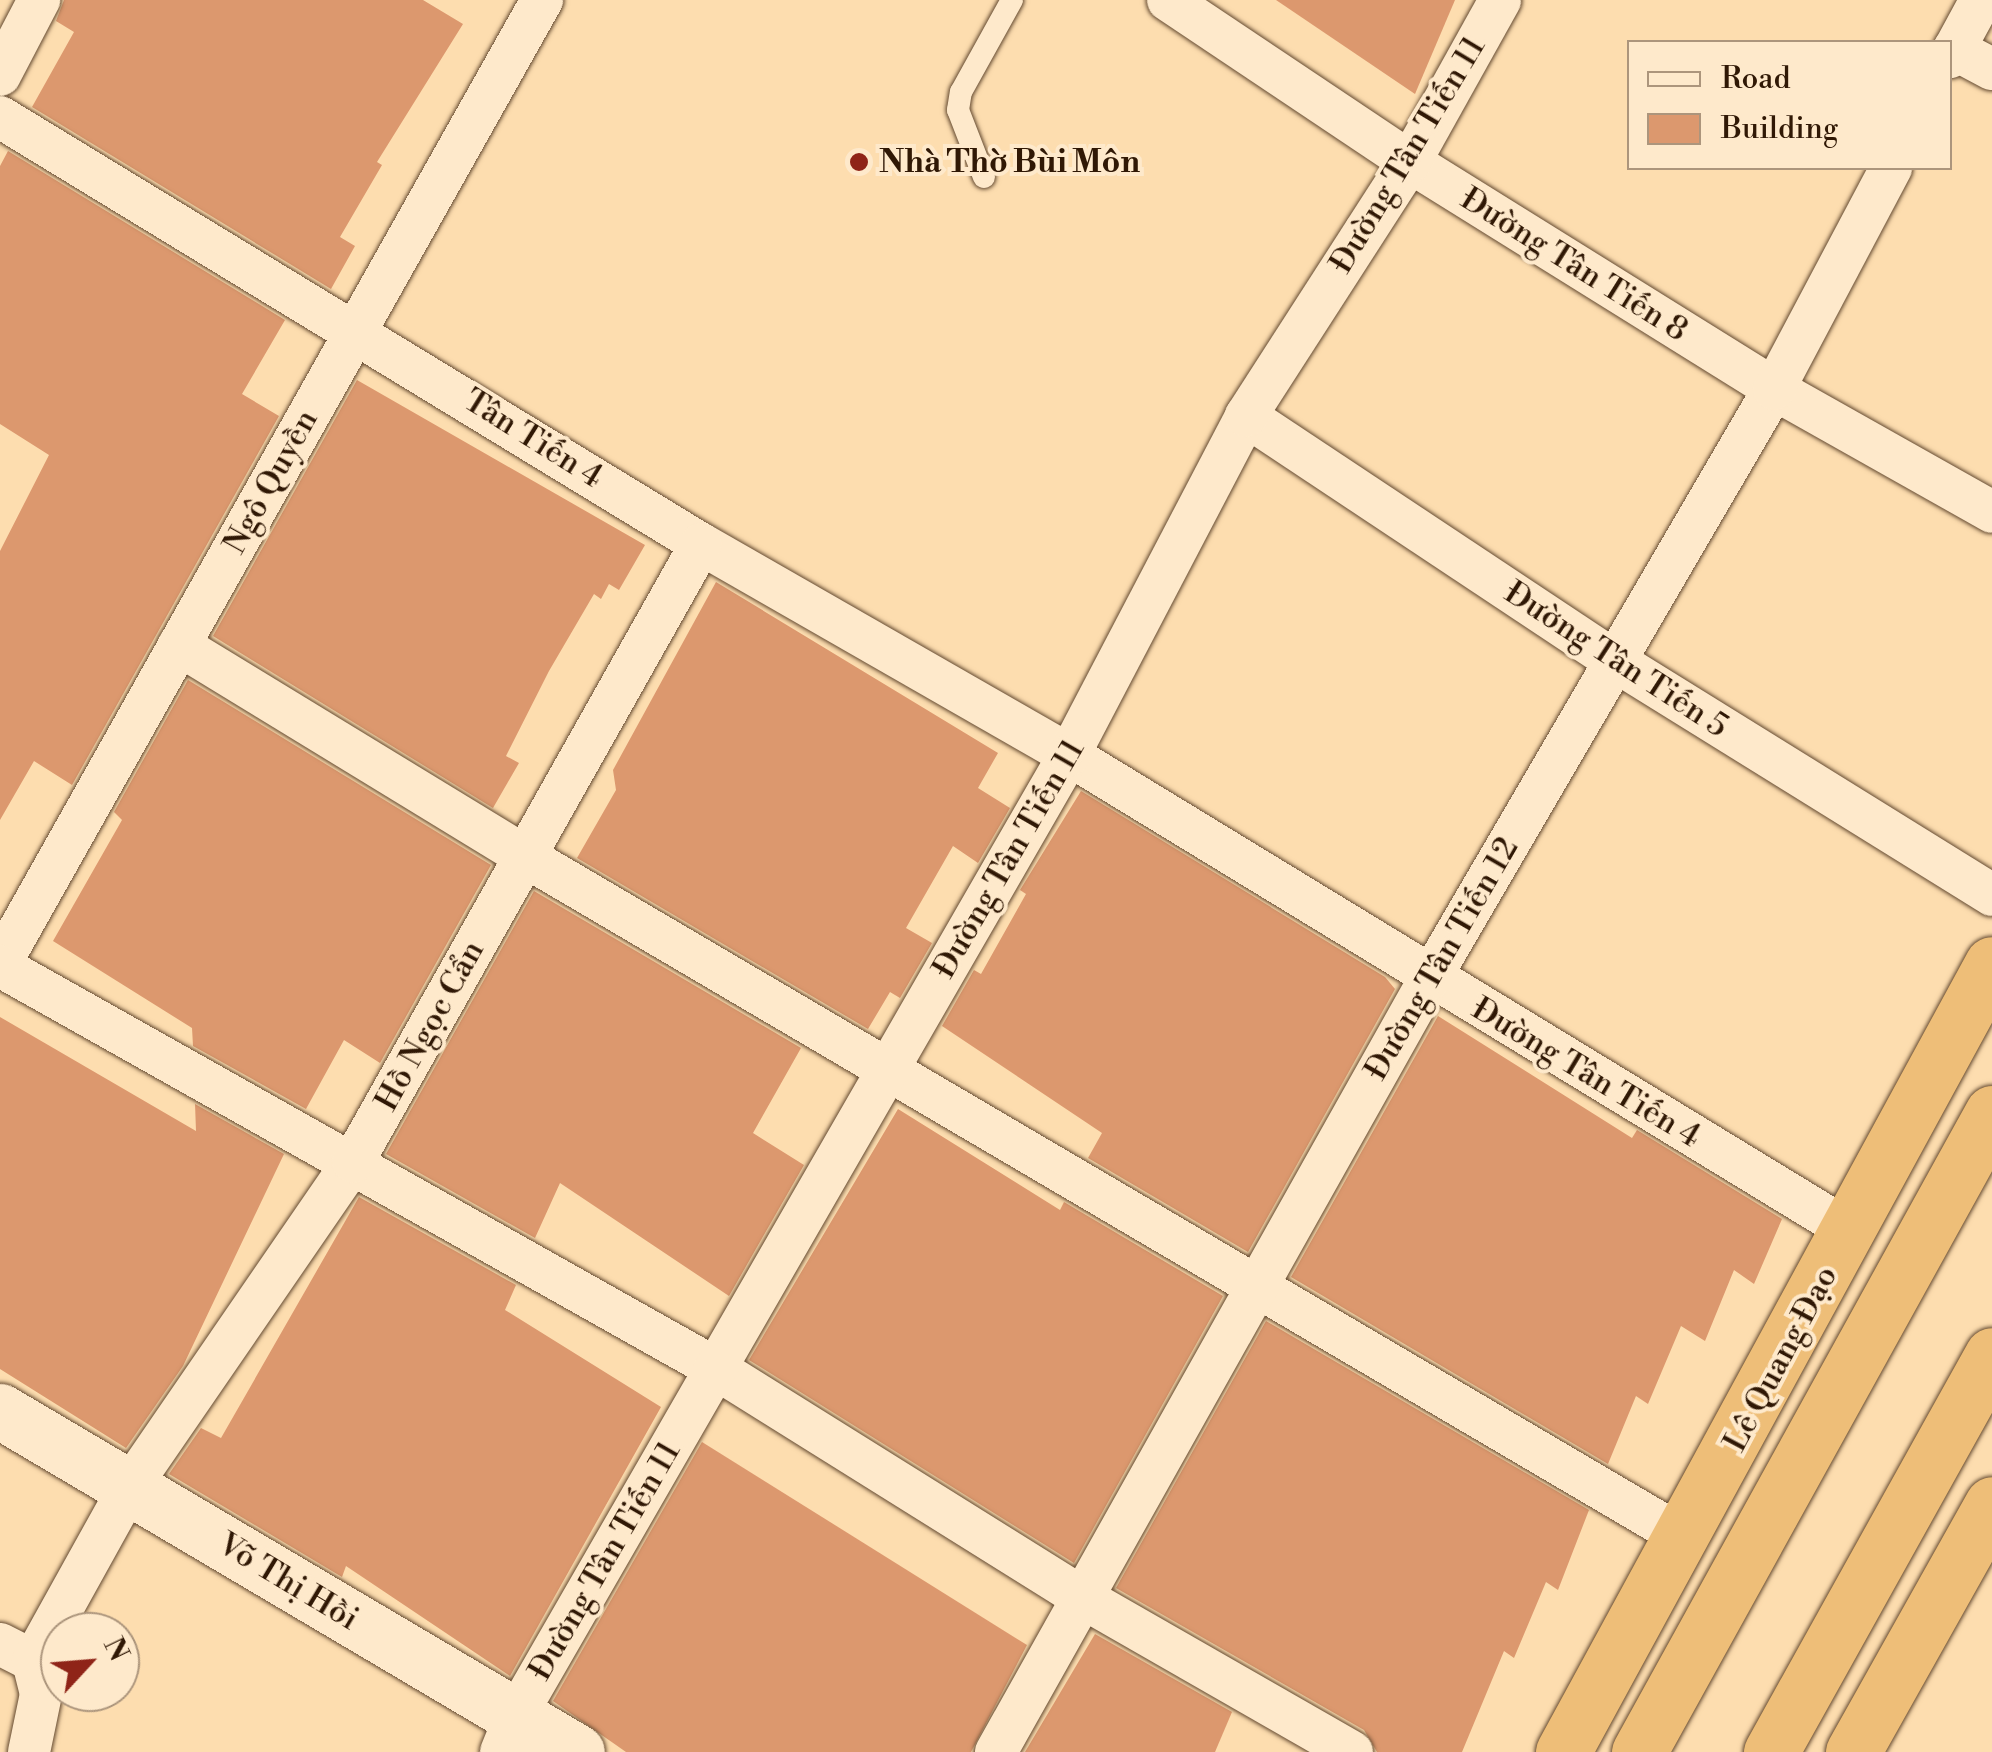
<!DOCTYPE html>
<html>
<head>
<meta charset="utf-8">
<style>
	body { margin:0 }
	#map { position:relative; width:1992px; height:1752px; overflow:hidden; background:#fdddaf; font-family:"Libre Bodoni",serif }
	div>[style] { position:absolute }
	.building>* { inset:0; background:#dc986e }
	.roads { filter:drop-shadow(0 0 2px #634930) drop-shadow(0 0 2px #634930) }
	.service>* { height:22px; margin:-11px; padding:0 11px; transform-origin:11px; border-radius:11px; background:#fee9cb }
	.minor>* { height:42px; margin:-21px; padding:0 21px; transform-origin:21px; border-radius:21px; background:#fee9cb }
	.tertiary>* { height:55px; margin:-27.5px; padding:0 27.5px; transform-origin:27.5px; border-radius:27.5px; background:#fee9cb }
	.trunk>* { height:55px; margin:-27.5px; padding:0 27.5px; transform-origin:27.5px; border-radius:27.5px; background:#eebe78 }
	.dots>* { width:28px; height:28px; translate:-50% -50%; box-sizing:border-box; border:5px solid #fee9cb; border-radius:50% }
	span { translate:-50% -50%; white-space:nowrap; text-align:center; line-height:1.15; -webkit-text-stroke:8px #fee9cb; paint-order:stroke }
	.street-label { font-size:32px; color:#301805 }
	.poi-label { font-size:32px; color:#301805; font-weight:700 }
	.left { translate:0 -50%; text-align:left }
	.legend { position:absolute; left:1627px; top:40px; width:325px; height:130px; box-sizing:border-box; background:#fee9cb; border:2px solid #ac957c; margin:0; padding:12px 18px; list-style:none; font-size:30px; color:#301805 }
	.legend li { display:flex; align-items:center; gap:20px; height:50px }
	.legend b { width:50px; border:2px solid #ac957c }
	.north { position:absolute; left:40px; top:1612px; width:100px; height:100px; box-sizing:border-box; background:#fee9cb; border:2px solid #ac957c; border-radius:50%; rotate:64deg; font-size:28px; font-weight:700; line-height:40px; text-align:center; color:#301805 }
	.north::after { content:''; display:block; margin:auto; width:35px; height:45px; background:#8f2418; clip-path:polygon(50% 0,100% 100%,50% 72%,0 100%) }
</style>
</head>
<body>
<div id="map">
	<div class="building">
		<i style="clip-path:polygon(64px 0,423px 0,463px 24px,377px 162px,382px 165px,340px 237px,355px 246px,331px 289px,32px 107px,74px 32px,56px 21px)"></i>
		<i style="clip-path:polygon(1276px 0,1455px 0,1415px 94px)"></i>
		<i style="clip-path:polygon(8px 151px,285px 320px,242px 394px,279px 416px,72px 785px,34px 761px,0 820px,0 551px,49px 455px,0 424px,0 166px)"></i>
		<i style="clip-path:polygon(357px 380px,645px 545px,619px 590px,609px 584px,601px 599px,594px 594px,549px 671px,506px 756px,519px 763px,493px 808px,213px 636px)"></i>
		<i style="clip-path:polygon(716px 582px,998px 753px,978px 788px,1010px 808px,978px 863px,953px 846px,906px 928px,932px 943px,900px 998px,890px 992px,868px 1029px,577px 858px,616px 790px,613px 770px)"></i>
		<i style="clip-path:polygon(188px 680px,491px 865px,380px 1063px,344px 1040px,306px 1109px,193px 1046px,192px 1028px,53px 941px,122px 820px,114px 812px)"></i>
		<i style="clip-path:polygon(1081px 791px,1385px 977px,1395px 989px,1248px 1252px,1088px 1158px,1102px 1133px,942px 1026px,974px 970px,981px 974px,1026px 894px,1020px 890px)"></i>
		<i style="clip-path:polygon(534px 891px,801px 1048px,753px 1133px,804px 1165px,729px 1296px,560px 1183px,535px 1238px,386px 1154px)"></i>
		<i style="clip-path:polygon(1438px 1016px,1632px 1138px,1637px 1130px,1782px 1219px,1754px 1284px,1734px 1270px,1705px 1341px,1681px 1326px,1648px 1404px,1636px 1396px,1608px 1464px,1291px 1277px)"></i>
		<i style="clip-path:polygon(0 1017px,196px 1131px,195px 1104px,284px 1154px,183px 1366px,126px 1448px,0 1369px)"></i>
		<i style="clip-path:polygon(898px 1109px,1060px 1210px,1064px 1202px,1223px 1296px,1074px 1563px,749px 1360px)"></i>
		<i style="clip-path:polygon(359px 1197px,516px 1285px,505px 1310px,661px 1407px,510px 1676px,346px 1566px,342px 1577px,169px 1474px,201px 1428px,221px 1438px)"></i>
		<i style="clip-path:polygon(1266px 1321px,1589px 1510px,1558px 1590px,1546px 1582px,1514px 1658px,1504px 1651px,1462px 1752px,1377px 1752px,1364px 1730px,1116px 1588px)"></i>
		<i style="clip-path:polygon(702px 1442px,1027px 1645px,971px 1752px,626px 1752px,553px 1701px)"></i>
		<i style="clip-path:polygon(1095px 1634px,1232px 1712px,1215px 1752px,1025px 1752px)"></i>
	</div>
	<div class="roads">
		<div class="service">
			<i style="left:984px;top:177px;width:72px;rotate:-111.2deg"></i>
			<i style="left:958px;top:110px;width:18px;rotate:-81deg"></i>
			<i style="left:961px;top:92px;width:105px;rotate:-61deg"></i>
		</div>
		<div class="minor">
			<i style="left:1168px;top:0;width:291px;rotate:33.8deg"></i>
			<i style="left:1410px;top:162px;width:429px;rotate:31.9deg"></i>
			<i style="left:1774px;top:389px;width:250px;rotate:29.4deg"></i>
			<i style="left:1954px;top:49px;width:43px;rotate:27.8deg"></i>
			<i style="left:1950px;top:57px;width:65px;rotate:-61.5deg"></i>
			<i style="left:0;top:75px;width:85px;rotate:-62.5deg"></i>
			<i style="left:0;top:117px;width:821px;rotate:31.35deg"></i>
			<i style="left:701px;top:544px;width:424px;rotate:29.8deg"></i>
			<i style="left:1069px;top:755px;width:915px;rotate:31.36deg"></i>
			<i style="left:1246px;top:416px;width:443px;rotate:33.6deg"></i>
			<i style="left:1615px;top:661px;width:444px;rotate:31.8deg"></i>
			<i style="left:179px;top:645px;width:407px;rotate:31.4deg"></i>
			<i style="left:526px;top:857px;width:1344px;rotate:30.44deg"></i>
			<i style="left:0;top:964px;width:1106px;rotate:-60.65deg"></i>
			<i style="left:0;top:966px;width:820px;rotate:29.35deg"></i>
			<i style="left:715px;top:1368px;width:434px;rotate:32deg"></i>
			<i style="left:1083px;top:1598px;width:310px;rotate:29.8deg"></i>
			<i style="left:0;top:1644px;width:37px;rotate:27deg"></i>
			<i style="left:33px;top:1661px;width:198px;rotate:-61deg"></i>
			<i style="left:129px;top:1488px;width:396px;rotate:-55.5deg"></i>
			<i style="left:353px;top:1162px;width:709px;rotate:-60.62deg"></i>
			<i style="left:29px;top:1752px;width:59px;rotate:-78.3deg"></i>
			<i style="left:41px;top:1694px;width:34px;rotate:-104deg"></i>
			<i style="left:501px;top:1752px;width:38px;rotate:-68deg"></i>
			<i style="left:515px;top:1717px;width:1110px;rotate:-60.06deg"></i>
			<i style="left:1069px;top:755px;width:382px;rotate:-62.4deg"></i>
			<i style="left:1246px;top:416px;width:302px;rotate:-57.2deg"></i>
			<i style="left:1410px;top:162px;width:185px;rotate:-60.9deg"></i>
			<i style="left:996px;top:1752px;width:885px;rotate:-60.71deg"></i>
			<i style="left:1429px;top:980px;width:684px;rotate:-59.73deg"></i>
			<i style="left:1774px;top:389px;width:250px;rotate:-62.1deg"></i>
		</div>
		<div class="tertiary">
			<i style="left:0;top:1411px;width:670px;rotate:30.58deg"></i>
		</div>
		<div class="trunk">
			<i style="left:1563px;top:1752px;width:897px;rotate:-61.44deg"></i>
			<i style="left:1639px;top:1752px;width:730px;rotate:-61.08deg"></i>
			<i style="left:1771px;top:1752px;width:454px;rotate:-60.9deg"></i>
			<i style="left:1853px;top:1752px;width:284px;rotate:-60.7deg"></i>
		</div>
	</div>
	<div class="dots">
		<i style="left:859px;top:162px;background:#8f2418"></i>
	</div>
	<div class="street-label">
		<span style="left:1408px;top:155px;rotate:-59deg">Đường Tân Tiến 11</span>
		<span style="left:1574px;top:265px;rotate:32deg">Đường Tân Tiến 8</span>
		<span style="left:533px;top:439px;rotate:32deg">Tân Tiến 4</span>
		<span style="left:271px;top:482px;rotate:-61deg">Ngô Quyền</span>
		<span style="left:1616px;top:660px;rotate:33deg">Đường Tân Tiến 5</span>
		<span style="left:1009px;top:859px;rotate:-60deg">Đường Tân Tiến 11</span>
		<span style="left:1442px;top:959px;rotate:-60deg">Đường Tân Tiến 12</span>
		<span style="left:430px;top:1026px;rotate:-61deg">Hồ Ngọc Cẩn</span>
		<span style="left:1586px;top:1073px;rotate:31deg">Đường Tân Tiến 4</span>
		<span style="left:1781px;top:1359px;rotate:-62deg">Lê Quang Đạo</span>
		<span style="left:605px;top:1561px;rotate:-60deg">Đường Tân Tiến 11</span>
		<span style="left:288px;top:1582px;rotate:31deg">Võ Thị Hồi</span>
	</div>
	<div class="poi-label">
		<span class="left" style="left:879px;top:162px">Nhà Thờ Bùi Môn</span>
	</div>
	<ul class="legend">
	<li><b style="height:12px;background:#fee9cb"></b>Road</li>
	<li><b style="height:28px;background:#dc986e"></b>Building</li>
	</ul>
	<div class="north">N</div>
</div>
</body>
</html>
